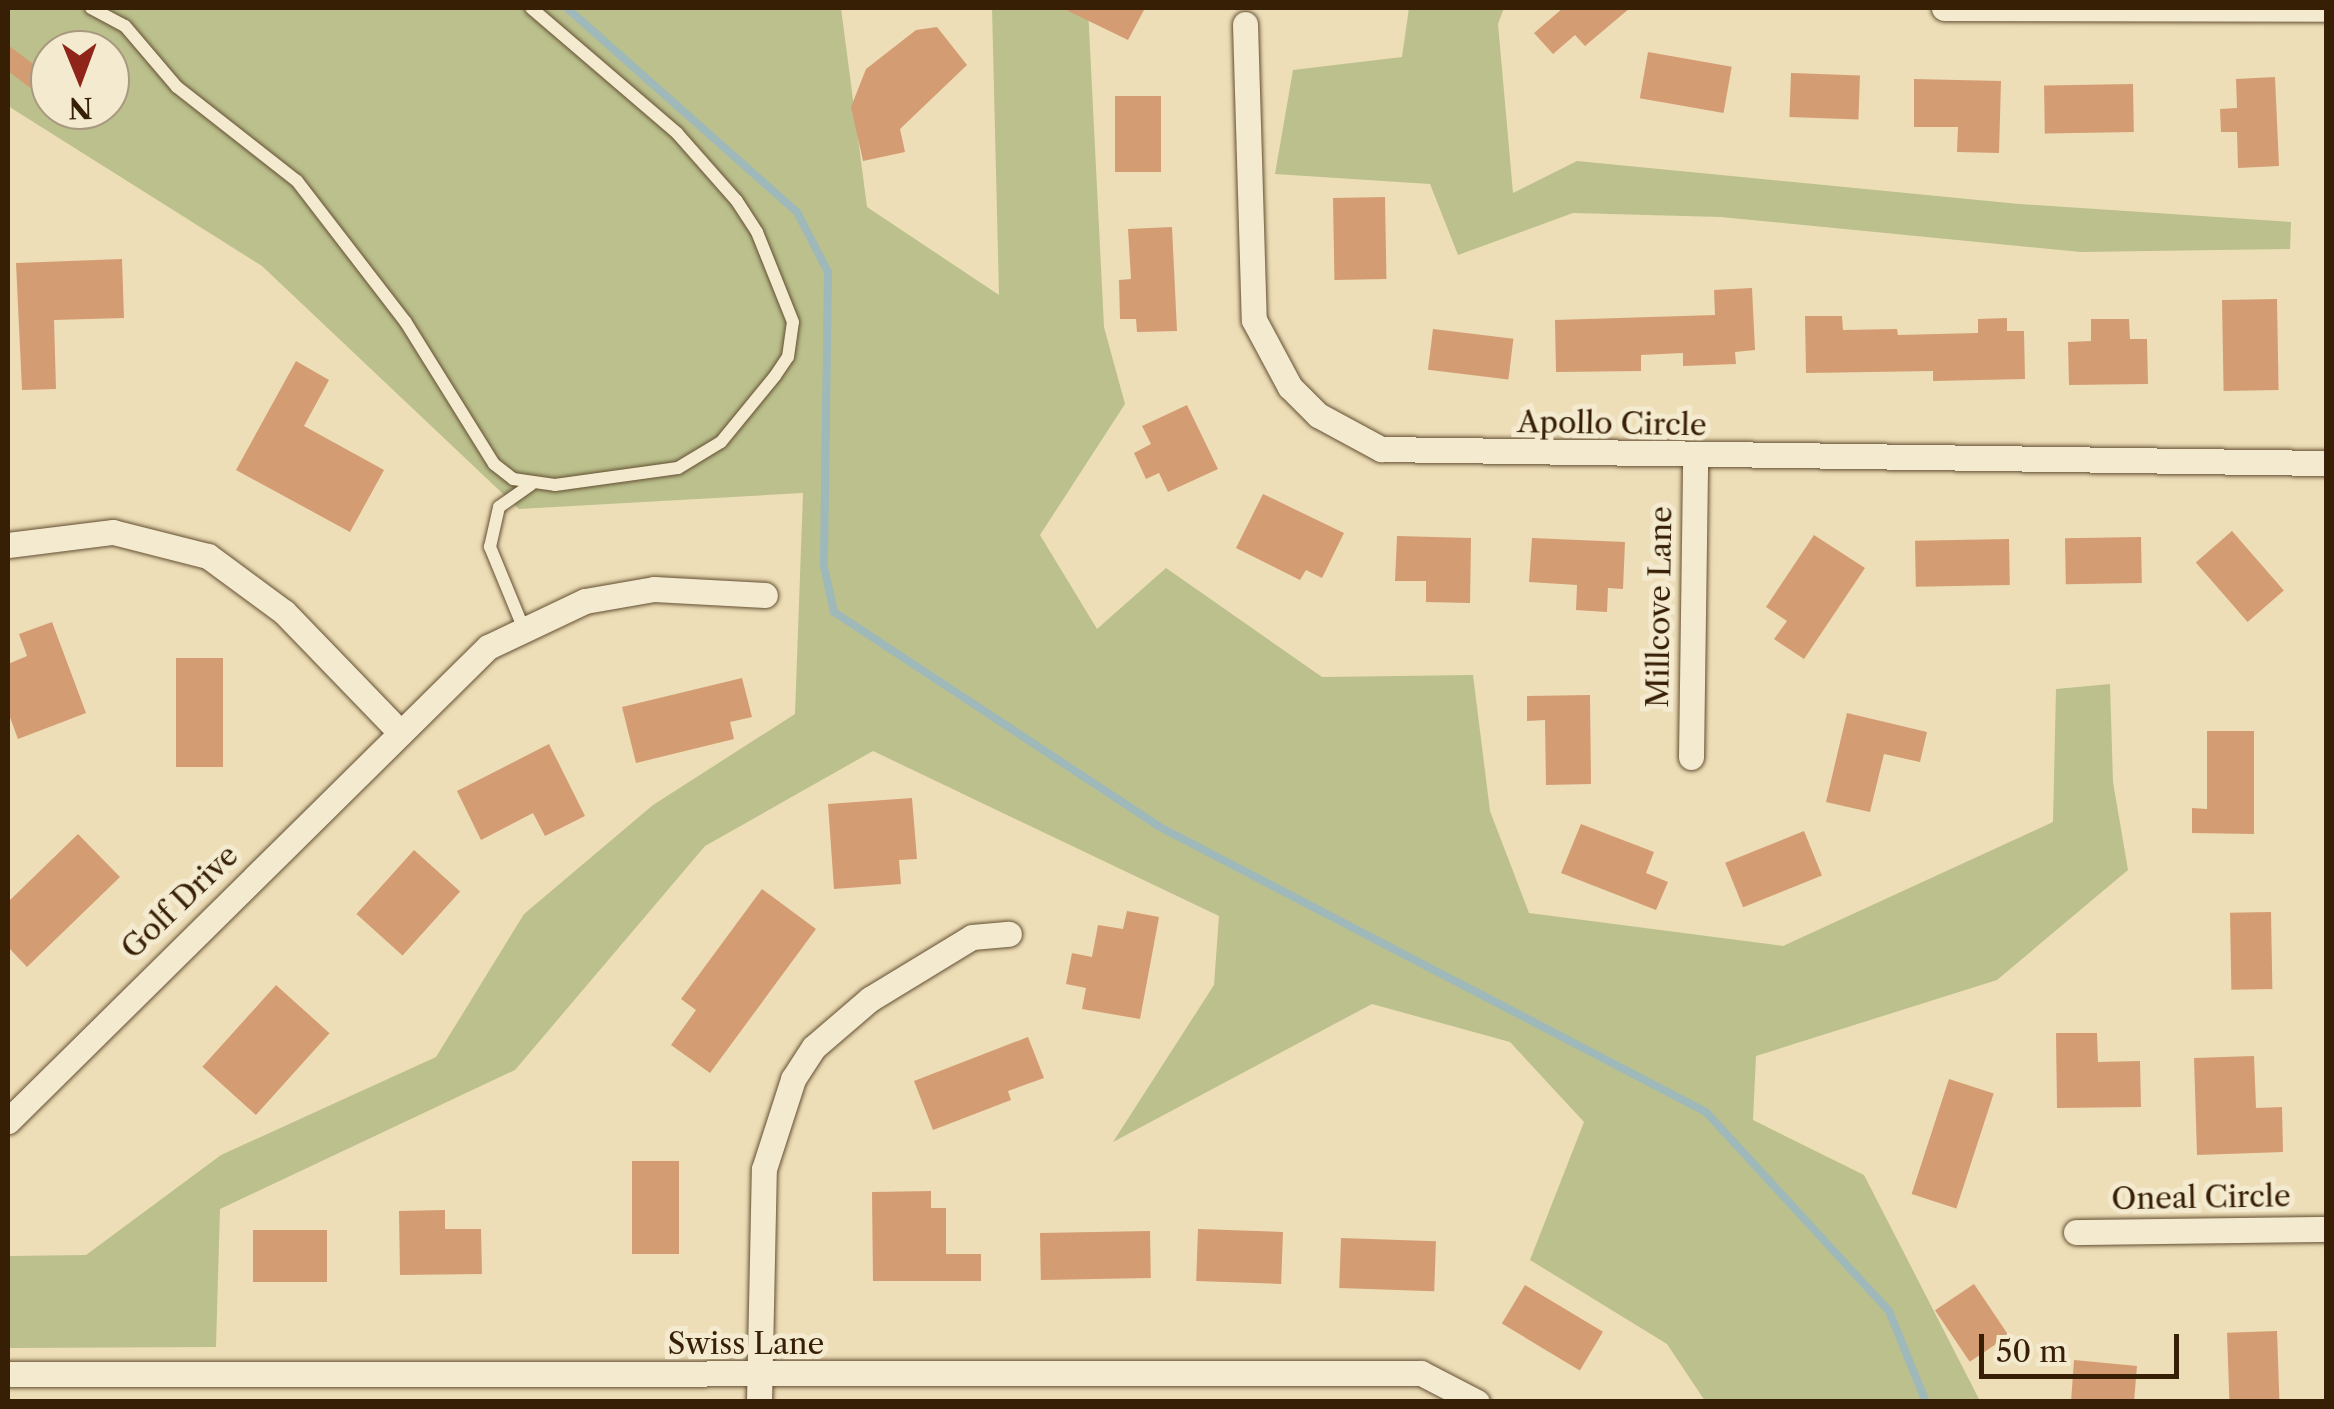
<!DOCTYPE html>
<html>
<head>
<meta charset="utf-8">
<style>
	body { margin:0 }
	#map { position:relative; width:2334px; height:1409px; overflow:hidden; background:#eddeb7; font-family:"Libre Caslon Text",serif }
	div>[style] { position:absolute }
	.green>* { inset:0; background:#bbc08d }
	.stream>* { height:8px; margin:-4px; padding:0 4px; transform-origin:4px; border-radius:4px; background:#9fb9ba }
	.building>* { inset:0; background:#d49c73; transform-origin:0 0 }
	.roads { filter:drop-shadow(0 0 2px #644f32) drop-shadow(0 0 2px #644f32) }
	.lane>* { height:12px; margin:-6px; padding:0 6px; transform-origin:6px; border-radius:6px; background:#f3ead0 }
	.street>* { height:25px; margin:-12.5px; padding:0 12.5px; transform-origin:12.5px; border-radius:12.5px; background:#f3ead0 }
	span { translate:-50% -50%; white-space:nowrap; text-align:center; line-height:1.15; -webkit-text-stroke:10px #f3ead0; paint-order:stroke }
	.street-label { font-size:30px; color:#371f05 }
	.frame { position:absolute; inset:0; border:10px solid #371f05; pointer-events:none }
	.north { position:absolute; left:30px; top:30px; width:100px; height:100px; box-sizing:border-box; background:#f3ead0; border:2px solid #a8997f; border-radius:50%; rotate:179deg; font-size:28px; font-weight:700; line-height:40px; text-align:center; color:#371f05 }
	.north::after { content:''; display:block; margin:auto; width:35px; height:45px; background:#8f2418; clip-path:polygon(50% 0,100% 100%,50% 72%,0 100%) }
	.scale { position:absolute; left:1979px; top:1334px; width:200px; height:45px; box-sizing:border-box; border:5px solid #371f05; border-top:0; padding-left:12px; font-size:30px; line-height:35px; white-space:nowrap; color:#371f05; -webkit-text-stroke:8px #f3ead0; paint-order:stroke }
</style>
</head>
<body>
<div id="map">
	<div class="green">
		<i style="clip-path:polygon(evenodd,8px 8px,841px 8px,867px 207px,999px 295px,992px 8px,1088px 8px,1104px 327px,1125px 404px,1040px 535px,1097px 629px,1166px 568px,1322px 677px,1473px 675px,1490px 811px,1529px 913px,1783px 946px,2053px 822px,2056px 689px,2110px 684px,2113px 782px,2128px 870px,1997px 980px,1756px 1056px,1753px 1120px,1864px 1175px,1980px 1401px,1705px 1401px,1667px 1344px,1530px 1260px,1584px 1122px,1510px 1042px,1372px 1004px,1113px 1142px,1214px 985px,1219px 916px,873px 751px,705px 846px,515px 1070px,220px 1209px,216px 1347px,8px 1348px,8px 1256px,86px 1255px,221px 1155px,436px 1057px,524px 914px,653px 805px,795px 714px,803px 493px,519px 509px,262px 266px,8px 106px,8px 8px,50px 50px,110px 50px,110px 110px,50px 110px,50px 50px)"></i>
		<i style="clip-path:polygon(1409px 8px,1504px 8px,1498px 24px,1513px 193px,1577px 161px,2019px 204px,2291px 222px,2290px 249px,2081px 252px,1721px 217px,1573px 213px,1458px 255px,1430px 184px,1275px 174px,1293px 70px,1402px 57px)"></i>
	</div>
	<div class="stream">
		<i style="left:567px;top:8px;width:307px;rotate:41.6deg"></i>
		<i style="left:797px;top:212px;width:68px;rotate:62.7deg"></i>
		<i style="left:828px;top:272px;width:295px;rotate:90.8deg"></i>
		<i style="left:824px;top:567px;width:46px;rotate:77.5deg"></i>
		<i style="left:834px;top:612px;width:388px;rotate:33.4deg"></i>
		<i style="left:1158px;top:826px;width:618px;rotate:27.56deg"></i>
		<i style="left:1706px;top:1112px;width:270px;rotate:47.4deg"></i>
		<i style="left:1889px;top:1311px;width:98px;rotate:67.9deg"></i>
	</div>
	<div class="building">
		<i style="clip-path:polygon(1062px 8px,1145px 8px,1128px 40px)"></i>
		<i style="clip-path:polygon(1563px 8px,1630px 8px,1585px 46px,1575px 35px,1553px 54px,1534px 33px)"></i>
		<i style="clip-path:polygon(937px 27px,967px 65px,900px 129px,905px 152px,863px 161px,851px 107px,866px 69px,916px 30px)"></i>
		<i style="clip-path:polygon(8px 45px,49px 76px,37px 93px,8px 71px)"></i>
		<i style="left:1648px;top:52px;width:85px;height:47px;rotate:10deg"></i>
		<i style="left:1791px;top:73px;width:69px;height:44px;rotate:2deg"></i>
		<i style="clip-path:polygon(2275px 77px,2279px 166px,2238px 168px,2237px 132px,2221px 132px,2220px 109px,2237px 108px,2236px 79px)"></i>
		<i style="clip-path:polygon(1914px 79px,2001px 81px,1999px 153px,1957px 152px,1958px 127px,1914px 127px)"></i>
		<i style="left:2133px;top:84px;width:48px;height:89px;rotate:89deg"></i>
		<i style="left:1115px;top:96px;width:46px;height:76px"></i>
		<i style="left:1385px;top:197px;width:82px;height:52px;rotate:89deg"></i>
		<i style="clip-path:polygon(1172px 227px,1177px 331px,1137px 332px,1136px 319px,1120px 319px,1119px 280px,1131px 279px,1128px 229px)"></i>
		<i style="clip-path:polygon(122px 259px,124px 318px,54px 320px,56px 389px,22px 390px,16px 263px)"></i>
		<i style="clip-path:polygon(1752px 288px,1755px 350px,1735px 352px,1736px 364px,1683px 366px,1683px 353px,1641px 355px,1641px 371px,1556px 372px,1555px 320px,1715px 315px,1714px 290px)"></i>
		<i style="left:2277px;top:299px;width:91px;height:55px;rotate:89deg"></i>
		<i style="clip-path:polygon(1805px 316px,1842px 316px,1843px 330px,1897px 329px,1898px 335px,1978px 333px,1978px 319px,2007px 318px,2007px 331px,2024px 331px,2025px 379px,1933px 381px,1933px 371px,1806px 373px)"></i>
		<i style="clip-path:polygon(2091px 319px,2129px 319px,2130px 339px,2147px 339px,2148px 384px,2069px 385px,2068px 342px,2091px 341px)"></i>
		<i style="left:1433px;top:329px;width:81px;height:41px;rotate:7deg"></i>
		<i style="clip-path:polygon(296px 361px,329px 380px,304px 426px,384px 470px,350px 532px,236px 470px)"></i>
		<i style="clip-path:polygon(1187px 405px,1218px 469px,1168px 492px,1159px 473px,1146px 479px,1134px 453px,1151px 444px,1142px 426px)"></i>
		<i style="clip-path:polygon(1263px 494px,1344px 533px,1322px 578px,1306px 570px,1300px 580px,1236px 548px)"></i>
		<i style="left:2232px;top:531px;width:79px;height:48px;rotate:49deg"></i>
		<i style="clip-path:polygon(1814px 535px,1865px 568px,1804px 659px,1774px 639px,1787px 621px,1766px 607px)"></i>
		<i style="clip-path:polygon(1397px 536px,1471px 538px,1470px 603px,1426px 602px,1426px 581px,1395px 581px)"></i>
		<i style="left:2141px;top:537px;width:46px;height:76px;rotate:89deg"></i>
		<i style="clip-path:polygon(1532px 538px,1625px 542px,1623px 589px,1608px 588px,1607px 612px,1576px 610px,1577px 585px,1529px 582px)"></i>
		<i style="left:2009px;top:539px;width:46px;height:94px;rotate:89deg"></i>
		<i style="clip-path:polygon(52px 622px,86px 713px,18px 739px,8px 712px,8px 664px,27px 656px,19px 634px)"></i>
		<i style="left:176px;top:658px;width:47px;height:109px"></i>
		<i style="clip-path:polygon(742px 678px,752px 717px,730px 722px,734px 739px,636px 763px,622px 707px)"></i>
		<i style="clip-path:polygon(1590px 695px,1591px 784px,1546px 785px,1545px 720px,1527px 721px,1527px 696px)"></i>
		<i style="clip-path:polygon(1847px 713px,1927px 732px,1920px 762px,1884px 754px,1870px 812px,1826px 802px)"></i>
		<i style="clip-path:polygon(2207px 731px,2254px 731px,2254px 834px,2192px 833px,2192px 808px,2207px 809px)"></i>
		<i style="clip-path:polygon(549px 744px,585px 816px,545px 836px,533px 813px,481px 840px,457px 791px)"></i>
		<i style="clip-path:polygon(912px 798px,917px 859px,899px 860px,901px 884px,834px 889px,828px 804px)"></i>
		<i style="clip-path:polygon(1581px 824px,1654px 852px,1646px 873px,1668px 882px,1656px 910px,1561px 873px)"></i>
		<i style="left:1804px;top:831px;width:48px;height:85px;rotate:68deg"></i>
		<i style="clip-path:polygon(78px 834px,120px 877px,27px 967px,8px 947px,8px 902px)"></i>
		<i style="left:414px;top:850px;width:62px;height:86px;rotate:42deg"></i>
		<i style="clip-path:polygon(762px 889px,816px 929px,710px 1073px,671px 1045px,696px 1010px,681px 999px)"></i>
		<i style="clip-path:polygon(1127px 911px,1159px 917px,1140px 1019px,1082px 1009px,1086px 988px,1066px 984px,1072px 953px,1092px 957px,1098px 925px,1123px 929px)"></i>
		<i style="left:2271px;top:912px;width:77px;height:41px;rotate:89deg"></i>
		<i style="left:276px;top:985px;width:72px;height:110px;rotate:42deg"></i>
		<i style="clip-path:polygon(2056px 1033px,2097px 1033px,2098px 1062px,2140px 1061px,2141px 1107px,2057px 1108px)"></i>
		<i style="clip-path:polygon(1028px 1037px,1044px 1078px,1008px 1091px,1011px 1100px,933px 1130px,914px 1081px)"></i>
		<i style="clip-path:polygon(2254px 1056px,2256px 1108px,2282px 1107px,2283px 1152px,2197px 1155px,2194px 1058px)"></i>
		<i style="left:1949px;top:1079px;width:47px;height:121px;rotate:18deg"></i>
		<i style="left:632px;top:1161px;width:47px;height:93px"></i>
		<i style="clip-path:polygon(931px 1191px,931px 1208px,946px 1208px,946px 1254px,981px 1254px,981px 1281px,873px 1281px,872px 1192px)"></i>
		<i style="clip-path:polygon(445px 1210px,445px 1229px,481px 1229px,482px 1274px,400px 1275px,399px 1211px)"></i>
		<i style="left:1198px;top:1229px;width:85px;height:52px;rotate:2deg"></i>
		<i style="left:253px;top:1230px;width:74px;height:52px"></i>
		<i style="left:1150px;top:1231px;width:47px;height:110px;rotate:89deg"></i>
		<i style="left:1341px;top:1238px;width:95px;height:50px;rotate:2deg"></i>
		<i style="left:1974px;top:1284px;width:62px;height:47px;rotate:56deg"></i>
		<i style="left:1525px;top:1285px;width:91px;height:45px;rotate:31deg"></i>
		<i style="left:2277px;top:1331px;width:71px;height:50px;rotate:88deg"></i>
		<i style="clip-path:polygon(2074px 1360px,2137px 1366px,2134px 1402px,2071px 1402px)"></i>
	</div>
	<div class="roads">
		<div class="lane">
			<i style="left:91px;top:8px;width:38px;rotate:28deg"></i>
			<i style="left:125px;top:26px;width:80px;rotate:49.6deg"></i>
			<i style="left:177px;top:87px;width:152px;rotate:38.1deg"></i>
			<i style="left:297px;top:181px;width:177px;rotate:52.4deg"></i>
			<i style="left:405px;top:321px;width:168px;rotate:58.1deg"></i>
			<i style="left:494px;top:464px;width:24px;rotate:38deg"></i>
			<i style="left:513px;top:479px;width:42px;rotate:8.1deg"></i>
			<i style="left:555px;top:485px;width:124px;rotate:-7.9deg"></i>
			<i style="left:678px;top:468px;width:50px;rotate:-31.2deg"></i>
			<i style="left:721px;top:442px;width:85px;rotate:-50.7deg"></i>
			<i style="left:775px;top:376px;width:23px;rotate:-56deg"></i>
			<i style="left:788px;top:357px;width:35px;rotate:-82deg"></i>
			<i style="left:793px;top:322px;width:97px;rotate:-111.8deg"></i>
			<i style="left:757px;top:232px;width:38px;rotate:-123deg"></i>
			<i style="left:736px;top:200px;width:89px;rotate:-131.4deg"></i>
			<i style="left:677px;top:133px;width:192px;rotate:-139.4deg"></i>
			<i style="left:523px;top:627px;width:87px;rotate:-112.4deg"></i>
			<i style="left:490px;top:547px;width:41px;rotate:-77.3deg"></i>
			<i style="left:499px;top:507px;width:39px;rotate:-35deg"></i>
		</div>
		<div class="street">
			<i style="left:1944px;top:8px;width:382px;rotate:0.1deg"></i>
			<i style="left:1245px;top:24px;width:296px;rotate:88.3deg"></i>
			<i style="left:1254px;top:320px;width:76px;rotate:61.8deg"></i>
			<i style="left:1290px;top:387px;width:40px;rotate:45deg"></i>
			<i style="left:1318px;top:415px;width:72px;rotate:28.4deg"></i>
			<i style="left:1381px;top:449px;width:945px;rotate:0.85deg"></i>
			<i style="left:8px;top:545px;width:106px;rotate:-7.1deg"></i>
			<i style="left:113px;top:532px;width:98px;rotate:14.2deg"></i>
			<i style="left:208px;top:556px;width:94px;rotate:36.4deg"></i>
			<i style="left:284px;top:612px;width:167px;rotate:46deg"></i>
			<i style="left:1691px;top:757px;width:300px;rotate:-89.2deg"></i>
			<i style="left:8px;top:1121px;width:675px;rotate:-44.64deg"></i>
			<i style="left:488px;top:647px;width:107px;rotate:-25.4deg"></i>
			<i style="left:585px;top:601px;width:70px;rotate:-9.9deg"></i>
			<i style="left:654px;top:589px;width:111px;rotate:3.1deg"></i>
			<i style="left:2076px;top:1232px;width:250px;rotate:-0.7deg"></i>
			<i style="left:8px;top:1374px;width:1413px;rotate:-0.04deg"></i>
			<i style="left:1421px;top:1373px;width:63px;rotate:27.4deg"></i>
			<i style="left:759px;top:1402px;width:233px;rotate:-88.8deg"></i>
			<i style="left:764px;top:1169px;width:95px;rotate:-72.1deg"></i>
			<i style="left:793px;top:1079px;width:38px;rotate:-57deg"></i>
			<i style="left:814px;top:1047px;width:74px;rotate:-40.6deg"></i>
			<i style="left:870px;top:999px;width:119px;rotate:-31.3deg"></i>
			<i style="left:972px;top:937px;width:37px;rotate:-5deg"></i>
		</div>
	</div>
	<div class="street-label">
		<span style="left:1612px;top:424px;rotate:1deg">Apollo Circle</span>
		<span style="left:1660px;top:607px;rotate:-89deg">Millcove Lane</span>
		<span style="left:180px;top:902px;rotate:-44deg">Golf Drive</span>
		<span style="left:2201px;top:1198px;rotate:-1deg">Oneal Circle</span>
		<span style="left:746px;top:1344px">Swiss Lane</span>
	</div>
	<div class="frame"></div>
	<div class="north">N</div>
	<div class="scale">50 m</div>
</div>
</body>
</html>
